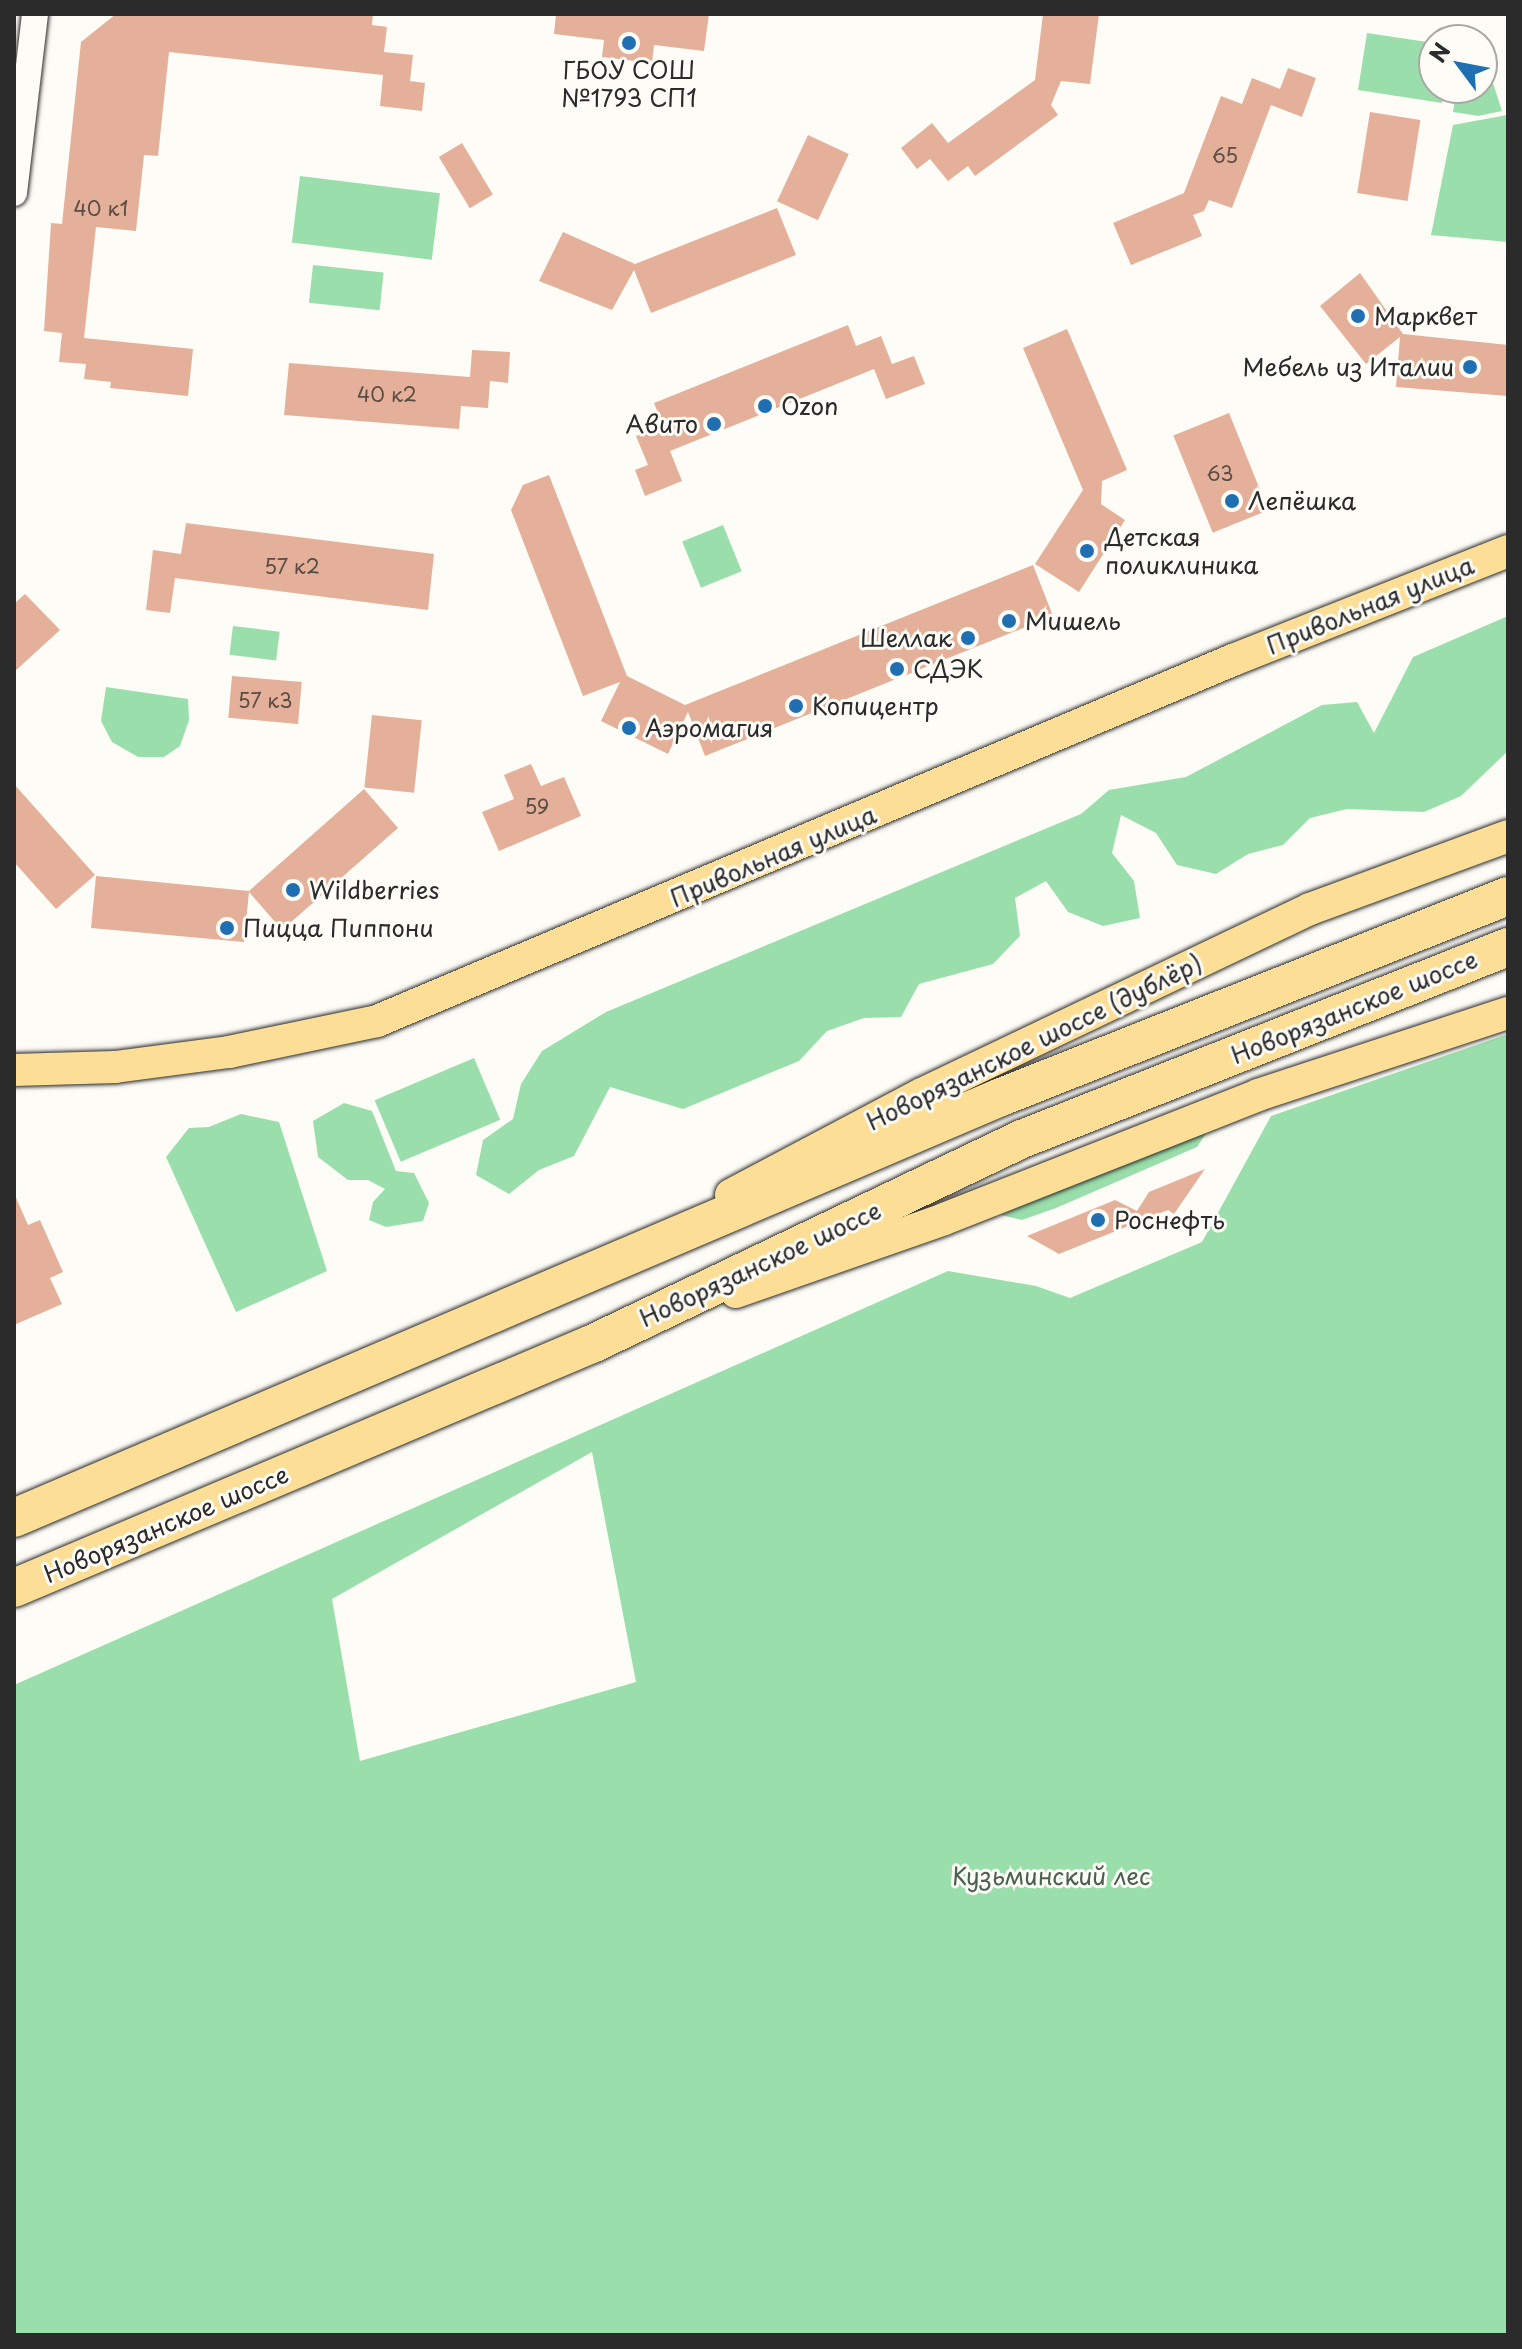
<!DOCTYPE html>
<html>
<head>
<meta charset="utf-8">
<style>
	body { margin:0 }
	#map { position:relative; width:1522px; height:2349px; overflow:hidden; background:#fdfcf7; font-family:"Playpen Sans",sans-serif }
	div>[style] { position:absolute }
	.green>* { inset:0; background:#9adfab; transform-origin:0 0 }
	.building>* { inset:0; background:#e5b099; transform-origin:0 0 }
	.roads { filter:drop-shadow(0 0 2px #2b2b2b) drop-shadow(0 0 2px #2b2b2b) }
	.minor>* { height:26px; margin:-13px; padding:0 13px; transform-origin:13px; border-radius:13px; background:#fdfcf7 }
	.major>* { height:32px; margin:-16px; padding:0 16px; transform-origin:16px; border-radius:16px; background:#fcde96 }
	.highway>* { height:38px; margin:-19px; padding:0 19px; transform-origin:19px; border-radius:19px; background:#fcde96 }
	.dots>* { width:22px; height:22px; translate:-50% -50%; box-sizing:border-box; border:4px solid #fdfcf7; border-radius:50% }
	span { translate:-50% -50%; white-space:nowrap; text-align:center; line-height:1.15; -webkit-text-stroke:6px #fdfcf7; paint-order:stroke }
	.number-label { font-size:20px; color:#5a4c46 }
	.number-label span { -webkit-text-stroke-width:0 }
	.poi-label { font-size:24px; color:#2b2b2b }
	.left { translate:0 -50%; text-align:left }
	.right { translate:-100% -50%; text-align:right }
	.street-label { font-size:24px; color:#2b2b2b }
	.park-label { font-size:24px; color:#4c6151 }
	.frame { position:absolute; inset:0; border:16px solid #2b2b2b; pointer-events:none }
	.north { position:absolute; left:1418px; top:24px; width:80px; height:80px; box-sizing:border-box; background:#fdfcf7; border:2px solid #a9a8a5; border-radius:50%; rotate:302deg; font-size:22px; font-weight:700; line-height:32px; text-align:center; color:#2b2b2b }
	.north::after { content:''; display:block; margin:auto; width:28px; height:36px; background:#1f6fb2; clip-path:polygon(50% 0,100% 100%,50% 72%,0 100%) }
</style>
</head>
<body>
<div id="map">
	<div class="green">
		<i style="clip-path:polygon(1367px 33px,1434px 43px,1434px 88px,1444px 88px,1442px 103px,1358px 90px)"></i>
		<i style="clip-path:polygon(1482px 49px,1502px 111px,1478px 116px,1453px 112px,1457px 88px,1482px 88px)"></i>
		<i style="clip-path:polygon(1507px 115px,1508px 242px,1431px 235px,1453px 125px)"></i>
		<i style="left:300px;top:176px;width:141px;height:67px;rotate:7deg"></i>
		<i style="left:313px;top:265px;width:71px;height:38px;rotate:6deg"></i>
		<i style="left:723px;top:525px;width:50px;height:44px;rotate:68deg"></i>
		<i style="clip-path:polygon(1508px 616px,1508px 751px,1461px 796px,1424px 812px,1347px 809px,1310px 818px,1283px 845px,1248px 854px,1216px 874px,1177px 865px,1156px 833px,1121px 815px,1112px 853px,1134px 881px,1140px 918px,1103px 926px,1068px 912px,1046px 881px,1015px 898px,1020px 936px,993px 964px,919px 984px,901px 1017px,864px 1018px,827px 1031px,799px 1061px,683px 1109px,610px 1087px,574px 1156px,539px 1170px,509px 1194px,476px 1175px,483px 1140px,513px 1119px,521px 1084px,542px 1051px,606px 1012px,1081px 814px,1109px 790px,1186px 777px,1322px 705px,1357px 702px,1374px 733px,1413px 657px)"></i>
		<i style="left:233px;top:626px;width:47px;height:29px;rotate:7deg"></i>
		<i style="clip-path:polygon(106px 687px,188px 699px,189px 720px,180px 746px,164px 757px,138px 757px,112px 742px,101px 721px)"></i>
		<i style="clip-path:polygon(evenodd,1508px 1034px,1508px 2335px,14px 2335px,14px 1685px,948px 1271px,1036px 1286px,1070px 1298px,1202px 1242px,1271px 1116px,1508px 1034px,592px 1452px,636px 1682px,360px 1761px,332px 1599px,592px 1452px)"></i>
		<i style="left:474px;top:1058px;width:67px;height:108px;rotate:67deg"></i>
		<i style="clip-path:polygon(344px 1103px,372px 1111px,396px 1171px,414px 1173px,429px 1203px,423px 1221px,386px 1227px,369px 1220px,373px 1202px,385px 1189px,368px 1180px,348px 1180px,318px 1157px,313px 1121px)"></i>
		<i style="clip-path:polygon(241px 1114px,279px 1122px,327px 1271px,236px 1312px,166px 1157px,189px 1128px,209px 1127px)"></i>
		<i style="clip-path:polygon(1211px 1126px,1197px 1147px,1056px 1208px,1022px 1220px,1001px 1215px)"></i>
	</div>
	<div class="building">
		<i style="clip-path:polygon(116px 14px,373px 14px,372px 25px,387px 27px,384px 52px,413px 55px,410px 81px,425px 83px,422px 111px,380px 106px,383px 75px,169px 52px,158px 156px,144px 155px,136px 231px,96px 227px,84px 338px,193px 349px,188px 396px,110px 388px,111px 382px,84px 379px,86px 364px,59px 362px,62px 333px,44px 331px,51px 223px,62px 224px,81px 42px)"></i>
		<i style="clip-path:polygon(556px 14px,709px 14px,704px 51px,654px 45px,652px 63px,602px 57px,604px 40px,554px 34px)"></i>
		<i style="clip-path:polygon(1043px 14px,1099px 14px,1090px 84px,1061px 81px,1051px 105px,1058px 115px,975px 176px,968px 166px,948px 181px,930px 159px,917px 169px,901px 148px,932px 123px,948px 143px,1035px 80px)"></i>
		<i style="clip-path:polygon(1288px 68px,1316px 78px,1302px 117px,1271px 105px,1232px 208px,1209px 200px,1204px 211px,1193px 215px,1202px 236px,1131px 265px,1113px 223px,1184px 193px,1221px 96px,1242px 104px,1252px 78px,1280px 89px)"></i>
		<i style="left:1370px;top:112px;width:51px;height:82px;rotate:9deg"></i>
		<i style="left:808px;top:135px;width:45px;height:73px;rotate:25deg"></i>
		<i style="left:462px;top:143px;width:60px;height:27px;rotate:59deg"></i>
		<i style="clip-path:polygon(777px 208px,796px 255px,651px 313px,634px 270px,612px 310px,539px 281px,563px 232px,635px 264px)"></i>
		<i style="clip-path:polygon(1360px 273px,1403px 334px,1508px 345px,1508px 396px,1396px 387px,1400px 337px,1366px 364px,1320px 306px)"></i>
		<i style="clip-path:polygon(848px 325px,856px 346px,881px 336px,892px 364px,914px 356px,925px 384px,886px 399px,874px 369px,670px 451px,682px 481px,645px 496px,635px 470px,648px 465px,636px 436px,663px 426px,654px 403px)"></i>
		<i style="clip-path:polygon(1067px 329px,1127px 470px,1102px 481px,1101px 504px,1125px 520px,1079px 592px,1035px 564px,1083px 490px,1023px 348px)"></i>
		<i style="clip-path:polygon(472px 350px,510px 352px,508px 383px,490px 381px,488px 408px,461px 406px,459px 429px,284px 415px,289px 363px,470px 377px)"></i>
		<i style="left:1229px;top:413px;width:105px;height:60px;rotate:68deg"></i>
		<i style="clip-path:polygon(549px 475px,627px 676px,685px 705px,1033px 565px,1053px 616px,705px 756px,688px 712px,668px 754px,601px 721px,620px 682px,583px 696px,511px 510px,523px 485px)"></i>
		<i style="clip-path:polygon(186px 523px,434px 554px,428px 610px,175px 578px,170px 613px,146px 610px,153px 550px,181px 554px)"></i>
		<i style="clip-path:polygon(25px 594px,60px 630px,14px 672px,14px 604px)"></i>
		<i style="left:232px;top:676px;width:70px;height:42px;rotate:5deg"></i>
		<i style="left:372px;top:715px;width:50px;height:73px;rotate:6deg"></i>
		<i style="clip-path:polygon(531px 764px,541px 786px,564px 777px,581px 816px,499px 851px,482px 812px,514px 799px,504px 775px)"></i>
		<i style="clip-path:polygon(14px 784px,95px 875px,56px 909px,14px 862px)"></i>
		<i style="clip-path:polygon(364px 789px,398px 828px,282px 930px,249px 892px,244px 942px,91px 928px,96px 876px,249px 891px)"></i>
		<i style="clip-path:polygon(1205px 1169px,1174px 1214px,1168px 1210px,1059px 1254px,1027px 1236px,1115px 1200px,1137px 1211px,1149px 1192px)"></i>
		<i style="clip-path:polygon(14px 1193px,28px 1225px,40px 1220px,63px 1272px,50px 1278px,62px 1304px,14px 1325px)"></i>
	</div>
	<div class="roads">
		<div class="minor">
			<i style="left:14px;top:193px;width:180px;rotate:-83.3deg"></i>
		</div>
		<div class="major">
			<i style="left:14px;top:1070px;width:101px;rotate:-1.7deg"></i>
			<i style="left:115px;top:1067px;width:115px;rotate:-7.5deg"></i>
			<i style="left:229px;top:1052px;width:151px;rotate:-11.8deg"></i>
			<i style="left:377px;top:1021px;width:929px;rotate:-22.87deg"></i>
			<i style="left:1233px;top:660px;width:296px;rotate:-21.6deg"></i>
			<i style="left:731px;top:1195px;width:216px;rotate:-27.9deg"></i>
			<i style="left:922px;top:1094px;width:430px;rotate:-25.5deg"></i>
			<i style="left:1310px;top:909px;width:211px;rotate:-20.2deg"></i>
			<i style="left:736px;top:1292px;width:220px;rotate:-19.3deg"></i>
			<i style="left:944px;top:1219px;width:338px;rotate:-21.5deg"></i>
			<i style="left:1258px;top:1095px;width:263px;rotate:-18.2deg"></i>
		</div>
		<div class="highway">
			<i style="left:14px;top:1518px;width:1073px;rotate:-23.1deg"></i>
			<i style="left:1001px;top:1097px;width:545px;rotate:-21.63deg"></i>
			<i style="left:14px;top:1588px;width:627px;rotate:-22.89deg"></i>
			<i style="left:592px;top:1344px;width:476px;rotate:-25.5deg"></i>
			<i style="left:1022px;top:1139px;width:523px;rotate:-21.56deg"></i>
		</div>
	</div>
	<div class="dots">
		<i style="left:629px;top:43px;background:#1f6fb2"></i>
		<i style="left:1358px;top:316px;background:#1f6fb2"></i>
		<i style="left:1470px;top:367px;background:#1f6fb2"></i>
		<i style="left:765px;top:406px;background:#1f6fb2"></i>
		<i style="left:714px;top:424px;background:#1f6fb2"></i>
		<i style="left:1232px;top:501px;background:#1f6fb2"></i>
		<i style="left:1087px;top:551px;background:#1f6fb2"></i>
		<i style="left:1009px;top:621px;background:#1f6fb2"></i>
		<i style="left:968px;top:638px;background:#1f6fb2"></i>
		<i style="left:897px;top:669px;background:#1f6fb2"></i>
		<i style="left:796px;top:706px;background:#1f6fb2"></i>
		<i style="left:629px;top:728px;background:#1f6fb2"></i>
		<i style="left:293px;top:890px;background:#1f6fb2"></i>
		<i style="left:227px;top:928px;background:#1f6fb2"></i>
		<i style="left:1098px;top:1220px;background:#1f6fb2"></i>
	</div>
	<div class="number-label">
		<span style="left:1225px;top:155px">65</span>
		<span style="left:101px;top:208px">40 к1</span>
		<span style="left:387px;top:394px">40 к2</span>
		<span style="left:1220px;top:473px">63</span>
		<span style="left:292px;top:566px">57 к2</span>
		<span style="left:265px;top:700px">57 к3</span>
		<span style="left:537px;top:806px">59</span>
	</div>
	<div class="poi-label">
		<span style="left:629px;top:84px">ГБОУ СОШ<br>№1793 СП1</span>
		<span class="left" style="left:1374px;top:316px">Марквет</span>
		<span class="right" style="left:1454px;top:367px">Мебель из Италии</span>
		<span class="left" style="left:781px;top:406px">Ozon</span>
		<span class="right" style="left:698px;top:424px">Авито</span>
		<span class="left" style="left:1248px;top:501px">Лепёшка</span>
		<span class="left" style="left:1105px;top:551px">Детская<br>поликлиника</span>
		<span class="left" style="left:1025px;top:621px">Мишель</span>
		<span class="right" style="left:952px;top:638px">Шеллак</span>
		<span class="left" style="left:913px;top:669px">СДЭК</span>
		<span class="left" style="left:812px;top:706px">Копицентр</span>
		<span class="left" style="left:645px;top:728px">Аэромагия</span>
		<span class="left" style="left:309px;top:890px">Wildberries</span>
		<span class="left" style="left:243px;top:928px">Пицца Пиппони</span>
		<span class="left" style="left:1114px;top:1220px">Роснефть</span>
	</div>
	<div class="street-label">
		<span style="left:1370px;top:605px;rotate:-22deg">Привольная улица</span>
		<span style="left:773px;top:856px;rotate:-23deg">Привольная улица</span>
		<span style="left:1354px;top:1007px;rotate:-22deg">Новорязанское шоссе</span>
		<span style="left:1034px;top:1042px;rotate:-26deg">Новорязанское шоссе (дублёр)</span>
		<span style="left:760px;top:1264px;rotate:-25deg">Новорязанское шоссе</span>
		<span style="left:166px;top:1524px;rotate:-23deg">Новорязанское шоссе</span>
	</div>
	<div class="park-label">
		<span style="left:1051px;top:1876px">Кузьминский лес</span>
	</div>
	<div class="frame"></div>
	<div class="north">N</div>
</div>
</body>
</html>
